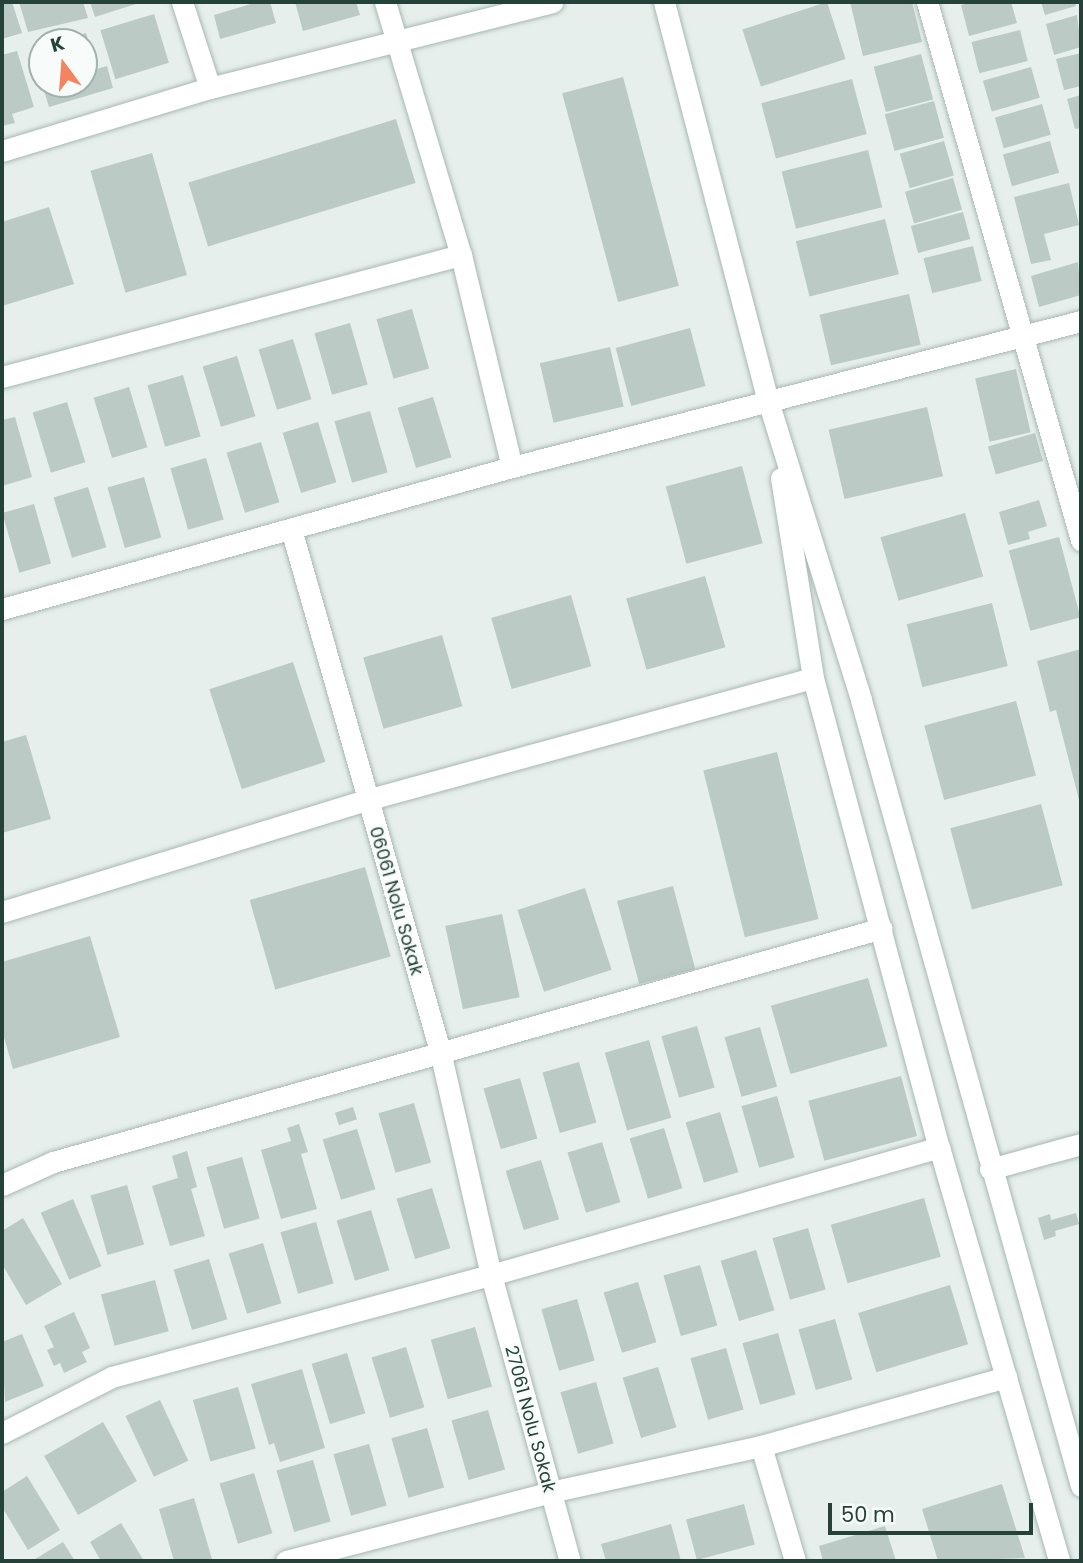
<!DOCTYPE html>
<html>
<head>
<meta charset="utf-8">
<style>
	body { margin:0 }
	#map { position:relative; width:1083px; height:1563px; overflow:hidden; background:#e6efeb; font-family:Poppins,sans-serif }
	div>[style] { position:absolute }
	.building>* { inset:0; background:#bbcac4; transform-origin:0 0 }
	.roads { filter:drop-shadow(0 0 2px #a8b8b2) drop-shadow(0 0 2px #a8b8b2) }
	.minor>* { height:21px; margin:-10.5px; padding:0 10.5px; transform-origin:10.5px; border-radius:10.5px; background:#fff }
	span { translate:-50% -50%; white-space:nowrap; text-align:center; line-height:1.15; -webkit-text-stroke:5px #f7fbf9; paint-order:stroke }
	.street-label { font-size:18px; color:#24423a }
	.frame { position:absolute; inset:0; border:4px solid #24423a; pointer-events:none }
	.north { position:absolute; left:28px; top:28px; width:70px; height:70px; box-sizing:border-box; background:#f7fbf9; border:2px solid #a3b1ad; border-radius:50%; rotate:344deg; font-size:19px; font-weight:700; line-height:28px; text-align:center; color:#24423a }
	.north::after { content:''; display:block; margin:auto; width:24px; height:32px; background:#f4845f; clip-path:polygon(50% 0,100% 100%,50% 72%,0 100%) }
	.scale { position:absolute; left:828px; top:1503px; width:205px; height:32px; box-sizing:border-box; border:4px solid #24423a; border-top:0; padding-left:9px; font-size:21px; line-height:24px; white-space:nowrap; color:#24423a; -webkit-text-stroke:5px #f7fbf9; paint-order:stroke }
</style>
</head>
<body>
<div id="map">
	<div class="building">
		<i style="clip-path:polygon(2px 2px,12px 2px,22px 33px,2px 39px)"></i>
		<i style="clip-path:polygon(19px 2px,83px 2px,88px 18px,28px 32px)"></i>
		<i style="clip-path:polygon(90px 2px,142px 2px,95px 17px)"></i>
		<i style="clip-path:polygon(258px 2px,270px 2px,276px 23px,220px 39px,214px 15px)"></i>
		<i style="clip-path:polygon(295px 2px,356px 2px,360px 15px,303px 31px)"></i>
		<i style="left:827px;top:2px;width:60px;height:89px;rotate:72deg"></i>
		<i style="clip-path:polygon(850px 2px,912px 2px,922px 42px,863px 56px)"></i>
		<i style="clip-path:polygon(972px 2px,1011px 2px,1017px 23px,969px 36px,961px 5px)"></i>
		<i style="clip-path:polygon(1041px 2px,1075px 2px,1076px 6px,1045px 15px)"></i>
		<i style="left:154px;top:14px;width:51px;height:56px;rotate:73deg"></i>
		<i style="clip-path:polygon(1077px 15px,1081px 47px,1054px 55px,1046px 24px)"></i>
		<i style="left:1020px;top:30px;width:32px;height:50px;rotate:76deg"></i>
		<i style="clip-path:polygon(86px 33px,97px 69px,107px 66px,113px 88px,49px 107px,42px 84px,84px 84px,84px 42px,58px 41px)"></i>
		<i style="clip-path:polygon(42px 46px,42px 82px,41px 82px,31px 49px)"></i>
		<i style="clip-path:polygon(17px 51px,34px 107px,12px 114px,15px 123px,2px 126px,2px 55px)"></i>
		<i style="clip-path:polygon(1081px 53px,1081px 86px,1064px 90px,1056px 59px)"></i>
		<i style="left:921px;top:54px;width:47px;height:49px;rotate:75deg"></i>
		<i style="left:1031px;top:67px;width:32px;height:50px;rotate:74deg"></i>
		<i style="left:623px;top:77px;width:216px;height:63px;rotate:75deg"></i>
		<i style="left:852px;top:79px;width:57px;height:94px;rotate:75deg"></i>
		<i style="clip-path:polygon(1081px 95px,1081px 128px,1075px 129px,1067px 99px)"></i>
		<i style="left:934px;top:101px;width:38px;height:51px;rotate:75deg"></i>
		<i style="left:1042px;top:104px;width:32px;height:49px;rotate:74deg"></i>
		<i style="left:396px;top:119px;width:67px;height:217px;rotate:73deg"></i>
		<i style="left:944px;top:141px;width:36px;height:46px;rotate:74deg"></i>
		<i style="left:1050px;top:141px;width:33px;height:49px;rotate:74deg"></i>
		<i style="left:868px;top:150px;width:59px;height:89px;rotate:76deg"></i>
		<i style="left:152px;top:153px;width:127px;height:64px;rotate:74deg"></i>
		<i style="left:953px;top:178px;width:33px;height:50px;rotate:74deg"></i>
		<i style="clip-path:polygon(1069px 183px,1079px 225px,1044px 234px,1051px 260px,1031px 264px,1014px 197px)"></i>
		<i style="clip-path:polygon(49px 207px,74px 284px,2px 306px,2px 222px)"></i>
		<i style="left:963px;top:212px;width:28px;height:54px;rotate:75deg"></i>
		<i style="left:885px;top:219px;width:57px;height:92px;rotate:76deg"></i>
		<i style="left:973px;top:246px;width:36px;height:51px;rotate:76deg"></i>
		<i style="clip-path:polygon(1078px 262px,1081px 295px,1039px 307px,1031px 276px)"></i>
		<i style="left:909px;top:294px;width:52px;height:92px;rotate:77deg"></i>
		<i style="left:412px;top:309px;width:62px;height:37px;rotate:74deg"></i>
		<i style="left:350px;top:323px;width:64px;height:37px;rotate:74deg"></i>
		<i style="left:690px;top:328px;width:60px;height:77px;rotate:75deg"></i>
		<i style="left:293px;top:339px;width:63px;height:36px;rotate:73deg"></i>
		<i style="left:610px;top:347px;width:61px;height:72px;rotate:77deg"></i>
		<i style="left:237px;top:356px;width:63px;height:36px;rotate:73deg"></i>
		<i style="left:1016px;top:369px;width:65px;height:42px;rotate:77deg"></i>
		<i style="left:183px;top:375px;width:64px;height:37px;rotate:74deg"></i>
		<i style="left:129px;top:387px;width:63px;height:37px;rotate:73deg"></i>
		<i style="left:433px;top:397px;width:63px;height:37px;rotate:73deg"></i>
		<i style="left:67px;top:402px;width:63px;height:36px;rotate:73deg"></i>
		<i style="left:927px;top:407px;width:71px;height:101px;rotate:77deg"></i>
		<i style="left:370px;top:411px;width:64px;height:37px;rotate:74deg"></i>
		<i style="clip-path:polygon(15px 417px,32px 477px,2px 486px,2px 420px)"></i>
		<i style="left:318px;top:422px;width:63px;height:37px;rotate:73deg"></i>
		<i style="left:1035px;top:433px;width:29px;height:49px;rotate:74deg"></i>
		<i style="left:261px;top:442px;width:63px;height:36px;rotate:73deg"></i>
		<i style="left:206px;top:458px;width:64px;height:37px;rotate:74deg"></i>
		<i style="left:742px;top:466px;width:80px;height:79px;rotate:75deg"></i>
		<i style="left:144px;top:477px;width:63px;height:38px;rotate:74deg"></i>
		<i style="left:88px;top:487px;width:63px;height:36px;rotate:73deg"></i>
		<i style="clip-path:polygon(1039px 500px,1047px 526px,1028px 532px,1030px 539px,1008px 545px,999px 512px)"></i>
		<i style="left:34px;top:504px;width:62px;height:33px;rotate:74deg"></i>
		<i style="left:965px;top:513px;width:66px;height:88px;rotate:74deg"></i>
		<i style="left:1059px;top:537px;width:83px;height:52px;rotate:75deg"></i>
		<i style="left:705px;top:576px;width:74px;height:82px;rotate:74deg"></i>
		<i style="left:571px;top:595px;width:74px;height:83px;rotate:74deg"></i>
		<i style="left:992px;top:603px;width:65px;height:88px;rotate:76deg"></i>
		<i style="left:442px;top:635px;width:74px;height:82px;rotate:74deg"></i>
		<i style="clip-path:polygon(1081px 649px,1081px 804px,1080px 804px,1056px 710px,1050px 712px,1037px 661px)"></i>
		<i style="left:293px;top:662px;width:105px;height:88px;rotate:72deg"></i>
		<i style="left:1016px;top:701px;width:77px;height:95px;rotate:75deg"></i>
		<i style="clip-path:polygon(26px 735px,51px 819px,2px 833px,2px 742px)"></i>
		<i style="left:777px;top:752px;width:172px;height:76px;rotate:76deg"></i>
		<i style="left:1041px;top:804px;width:84px;height:94px;rotate:75deg"></i>
		<i style="left:365px;top:867px;width:93px;height:120px;rotate:74deg"></i>
		<i style="left:673px;top:886px;width:86px;height:58px;rotate:75deg"></i>
		<i style="left:585px;top:888px;width:86px;height:71px;rotate:72deg"></i>
		<i style="left:502px;top:914px;width:85px;height:58px;rotate:78deg"></i>
		<i style="clip-path:polygon(90px 936px,120px 1037px,13px 1069px,2px 1030px,2px 962px)"></i>
		<i style="left:868px;top:978px;width:71px;height:101px;rotate:74deg"></i>
		<i style="left:697px;top:1026px;width:64px;height:37px;rotate:74deg"></i>
		<i style="left:760px;top:1027px;width:62px;height:37px;rotate:74deg"></i>
		<i style="left:649px;top:1040px;width:81px;height:46px;rotate:74deg"></i>
		<i style="left:579px;top:1062px;width:63px;height:38px;rotate:74deg"></i>
		<i style="left:901px;top:1076px;width:62px;height:96px;rotate:75deg"></i>
		<i style="left:520px;top:1078px;width:63px;height:38px;rotate:74deg"></i>
		<i style="left:777px;top:1096px;width:64px;height:37px;rotate:74deg"></i>
		<i style="left:414px;top:1103px;width:62px;height:37px;rotate:74deg"></i>
		<i style="left:353px;top:1107px;width:13px;height:19px;rotate:72deg"></i>
		<i style="left:720px;top:1112px;width:63px;height:36px;rotate:73deg"></i>
		<i style="clip-path:polygon(299px 1124px,308px 1152px,301px 1154px,317px 1209px,281px 1219px,261px 1150px,291px 1141px,287px 1128px)"></i>
		<i style="left:664px;top:1128px;width:63px;height:36px;rotate:73deg"></i>
		<i style="left:357px;top:1129px;width:63px;height:36px;rotate:73deg"></i>
		<i style="left:602px;top:1142px;width:63px;height:36px;rotate:73deg"></i>
		<i style="clip-path:polygon(187px 1151px,197px 1187px,191px 1189px,205px 1236px,170px 1246px,152px 1186px,178px 1178px,172px 1156px)"></i>
		<i style="left:242px;top:1157px;width:64px;height:37px;rotate:74deg"></i>
		<i style="left:541px;top:1160px;width:62px;height:37px;rotate:73deg"></i>
		<i style="left:127px;top:1185px;width:62px;height:38px;rotate:74deg"></i>
		<i style="left:432px;top:1188px;width:63px;height:37px;rotate:73deg"></i>
		<i style="left:924px;top:1198px;width:61px;height:97px;rotate:74deg"></i>
		<i style="left:73px;top:1199px;width:73px;height:35px;rotate:67deg"></i>
		<i style="left:371px;top:1210px;width:63px;height:36px;rotate:73deg"></i>
		<i style="clip-path:polygon(1076px 1213px,1079px 1224px,1055px 1231px,1056px 1236px,1044px 1240px,1038px 1218px,1050px 1214px,1051px 1220px)"></i>
		<i style="clip-path:polygon(23px 1218px,62px 1284px,26px 1305px,2px 1264px,2px 1231px)"></i>
		<i style="left:316px;top:1222px;width:64px;height:37px;rotate:74deg"></i>
		<i style="left:808px;top:1228px;width:64px;height:37px;rotate:74deg"></i>
		<i style="left:263px;top:1243px;width:63px;height:36px;rotate:73deg"></i>
		<i style="left:756px;top:1250px;width:63px;height:37px;rotate:73deg"></i>
		<i style="left:209px;top:1259px;width:63px;height:37px;rotate:73deg"></i>
		<i style="left:700px;top:1265px;width:63px;height:38px;rotate:74deg"></i>
		<i style="left:155px;top:1280px;width:53px;height:56px;rotate:75deg"></i>
		<i style="left:638px;top:1282px;width:63px;height:36px;rotate:73deg"></i>
		<i style="left:950px;top:1285px;width:62px;height:96px;rotate:73deg"></i>
		<i style="left:577px;top:1299px;width:64px;height:37px;rotate:74deg"></i>
		<i style="clip-path:polygon(74px 1312px,90px 1348px,82px 1352px,87px 1362px,64px 1373px,60px 1363px,54px 1366px,47px 1350px,54px 1347px,44px 1326px)"></i>
		<i style="left:835px;top:1319px;width:63px;height:38px;rotate:74deg"></i>
		<i style="left:475px;top:1327px;width:62px;height:46px;rotate:74deg"></i>
		<i style="left:778px;top:1333px;width:64px;height:37px;rotate:74deg"></i>
		<i style="clip-path:polygon(22px 1334px,44px 1386px,5px 1402px,2px 1342px)"></i>
		<i style="left:406px;top:1347px;width:63px;height:36px;rotate:73deg"></i>
		<i style="left:726px;top:1348px;width:64px;height:37px;rotate:74deg"></i>
		<i style="left:347px;top:1353px;width:63px;height:37px;rotate:73deg"></i>
		<i style="left:658px;top:1367px;width:63px;height:37px;rotate:73deg"></i>
		<i style="clip-path:polygon(302px 1369px,325px 1448px,280px 1462px,274px 1443px,269px 1445px,251px 1384px)"></i>
		<i style="left:596px;top:1382px;width:64px;height:37px;rotate:74deg"></i>
		<i style="left:238px;top:1387px;width:64px;height:47px;rotate:74deg"></i>
		<i style="left:160px;top:1400px;width:67px;height:38px;rotate:65deg"></i>
		<i style="left:488px;top:1410px;width:62px;height:38px;rotate:74deg"></i>
		<i style="left:103px;top:1422px;width:68px;height:68px;rotate:60deg"></i>
		<i style="left:427px;top:1428px;width:62px;height:37px;rotate:74deg"></i>
		<i style="left:369px;top:1444px;width:64px;height:37px;rotate:74deg"></i>
		<i style="left:313px;top:1460px;width:64px;height:38px;rotate:74deg"></i>
		<i style="left:254px;top:1473px;width:63px;height:36px;rotate:73deg"></i>
		<i style="clip-path:polygon(27px 1476px,60px 1530px,28px 1550px,2px 1507px,2px 1492px)"></i>
		<i style="clip-path:polygon(1002px 1484px,1025px 1558px,938px 1561px,922px 1509px)"></i>
		<i style="clip-path:polygon(194px 1498px,212px 1559px,174px 1561px,159px 1509px)"></i>
		<i style="left:744px;top:1504px;width:42px;height:60px;rotate:75deg"></i>
		<i style="clip-path:polygon(121px 1523px,144px 1561px,101px 1561px,90px 1542px)"></i>
		<i style="clip-path:polygon(671px 1524px,681px 1561px,606px 1561px,601px 1544px)"></i>
		<i style="clip-path:polygon(885px 1526px,896px 1561px,823px 1561px,819px 1546px)"></i>
		<i style="clip-path:polygon(63px 1542px,75px 1561px,32px 1561px)"></i>
	</div>
	<div class="roads">
		<div class="minor">
			<i style="left:182px;top:2px;width:90px;rotate:72deg"></i>
			<i style="left:385px;top:2px;width:264px;rotate:73.3deg"></i>
			<i style="left:461px;top:255px;width:218px;rotate:76.5deg"></i>
			<i style="left:664px;top:2px;width:415px;rotate:75.4deg"></i>
			<i style="left:769px;top:404px;width:310px;rotate:72.7deg"></i>
			<i style="left:861px;top:700px;width:816px;rotate:74.36deg"></i>
			<i style="left:927px;top:2px;width:560px;rotate:74.03deg"></i>
			<i style="left:2px;top:151px;width:217px;rotate:-16.9deg"></i>
			<i style="left:210px;top:88px;width:353px;rotate:-14.1deg"></i>
			<i style="left:2px;top:377px;width:475px;rotate:-14.9deg"></i>
			<i style="left:781px;top:478px;width:203px;rotate:80.9deg"></i>
			<i style="left:813px;top:678px;width:486px;rotate:75deg"></i>
			<i style="left:939px;top:1147px;width:431px;rotate:73.8deg"></i>
			<i style="left:291px;top:529px;width:543px;rotate:74.07deg"></i>
			<i style="left:440px;top:1051px;width:230px;rotate:77.2deg"></i>
			<i style="left:491px;top:1275px;width:297px;rotate:74.6deg"></i>
			<i style="left:2px;top:609px;width:529px;rotate:-15.56deg"></i>
			<i style="left:512px;top:467px;width:587px;rotate:-14.39deg"></i>
			<i style="left:2px;top:912px;width:381px;rotate:-17.1deg"></i>
			<i style="left:366px;top:800px;width:463px;rotate:-15.3deg"></i>
			<i style="left:990px;top:1169px;width:94px;rotate:-15.4deg"></i>
			<i style="left:2px;top:1185px;width:56px;rotate:-24.3deg"></i>
			<i style="left:53px;top:1162px;width:861px;rotate:-15.76deg"></i>
			<i style="left:2px;top:1433px;width:123px;rotate:-27deg"></i>
			<i style="left:112px;top:1377px;width:392px;rotate:-15.1deg"></i>
			<i style="left:491px;top:1275px;width:466px;rotate:-15.9deg"></i>
			<i style="left:761px;top:1446px;width:120px;rotate:73.5deg"></i>
			<i style="left:286px;top:1561px;width:273px;rotate:-14.6deg"></i>
			<i style="left:550px;top:1492px;width:216px;rotate:-12.3deg"></i>
			<i style="left:761px;top:1446px;width:255px;rotate:-15.7deg"></i>
		</div>
	</div>
	<div class="street-label">
		<span style="left:396px;top:901px;rotate:74deg">06061 Nolu Sokak</span>
		<span style="left:530px;top:1419px;rotate:75deg">27061 Nolu Sokak</span>
	</div>
	<div class="frame"></div>
	<div class="north">K</div>
	<div class="scale">50 m</div>
</div>
</body>
</html>
